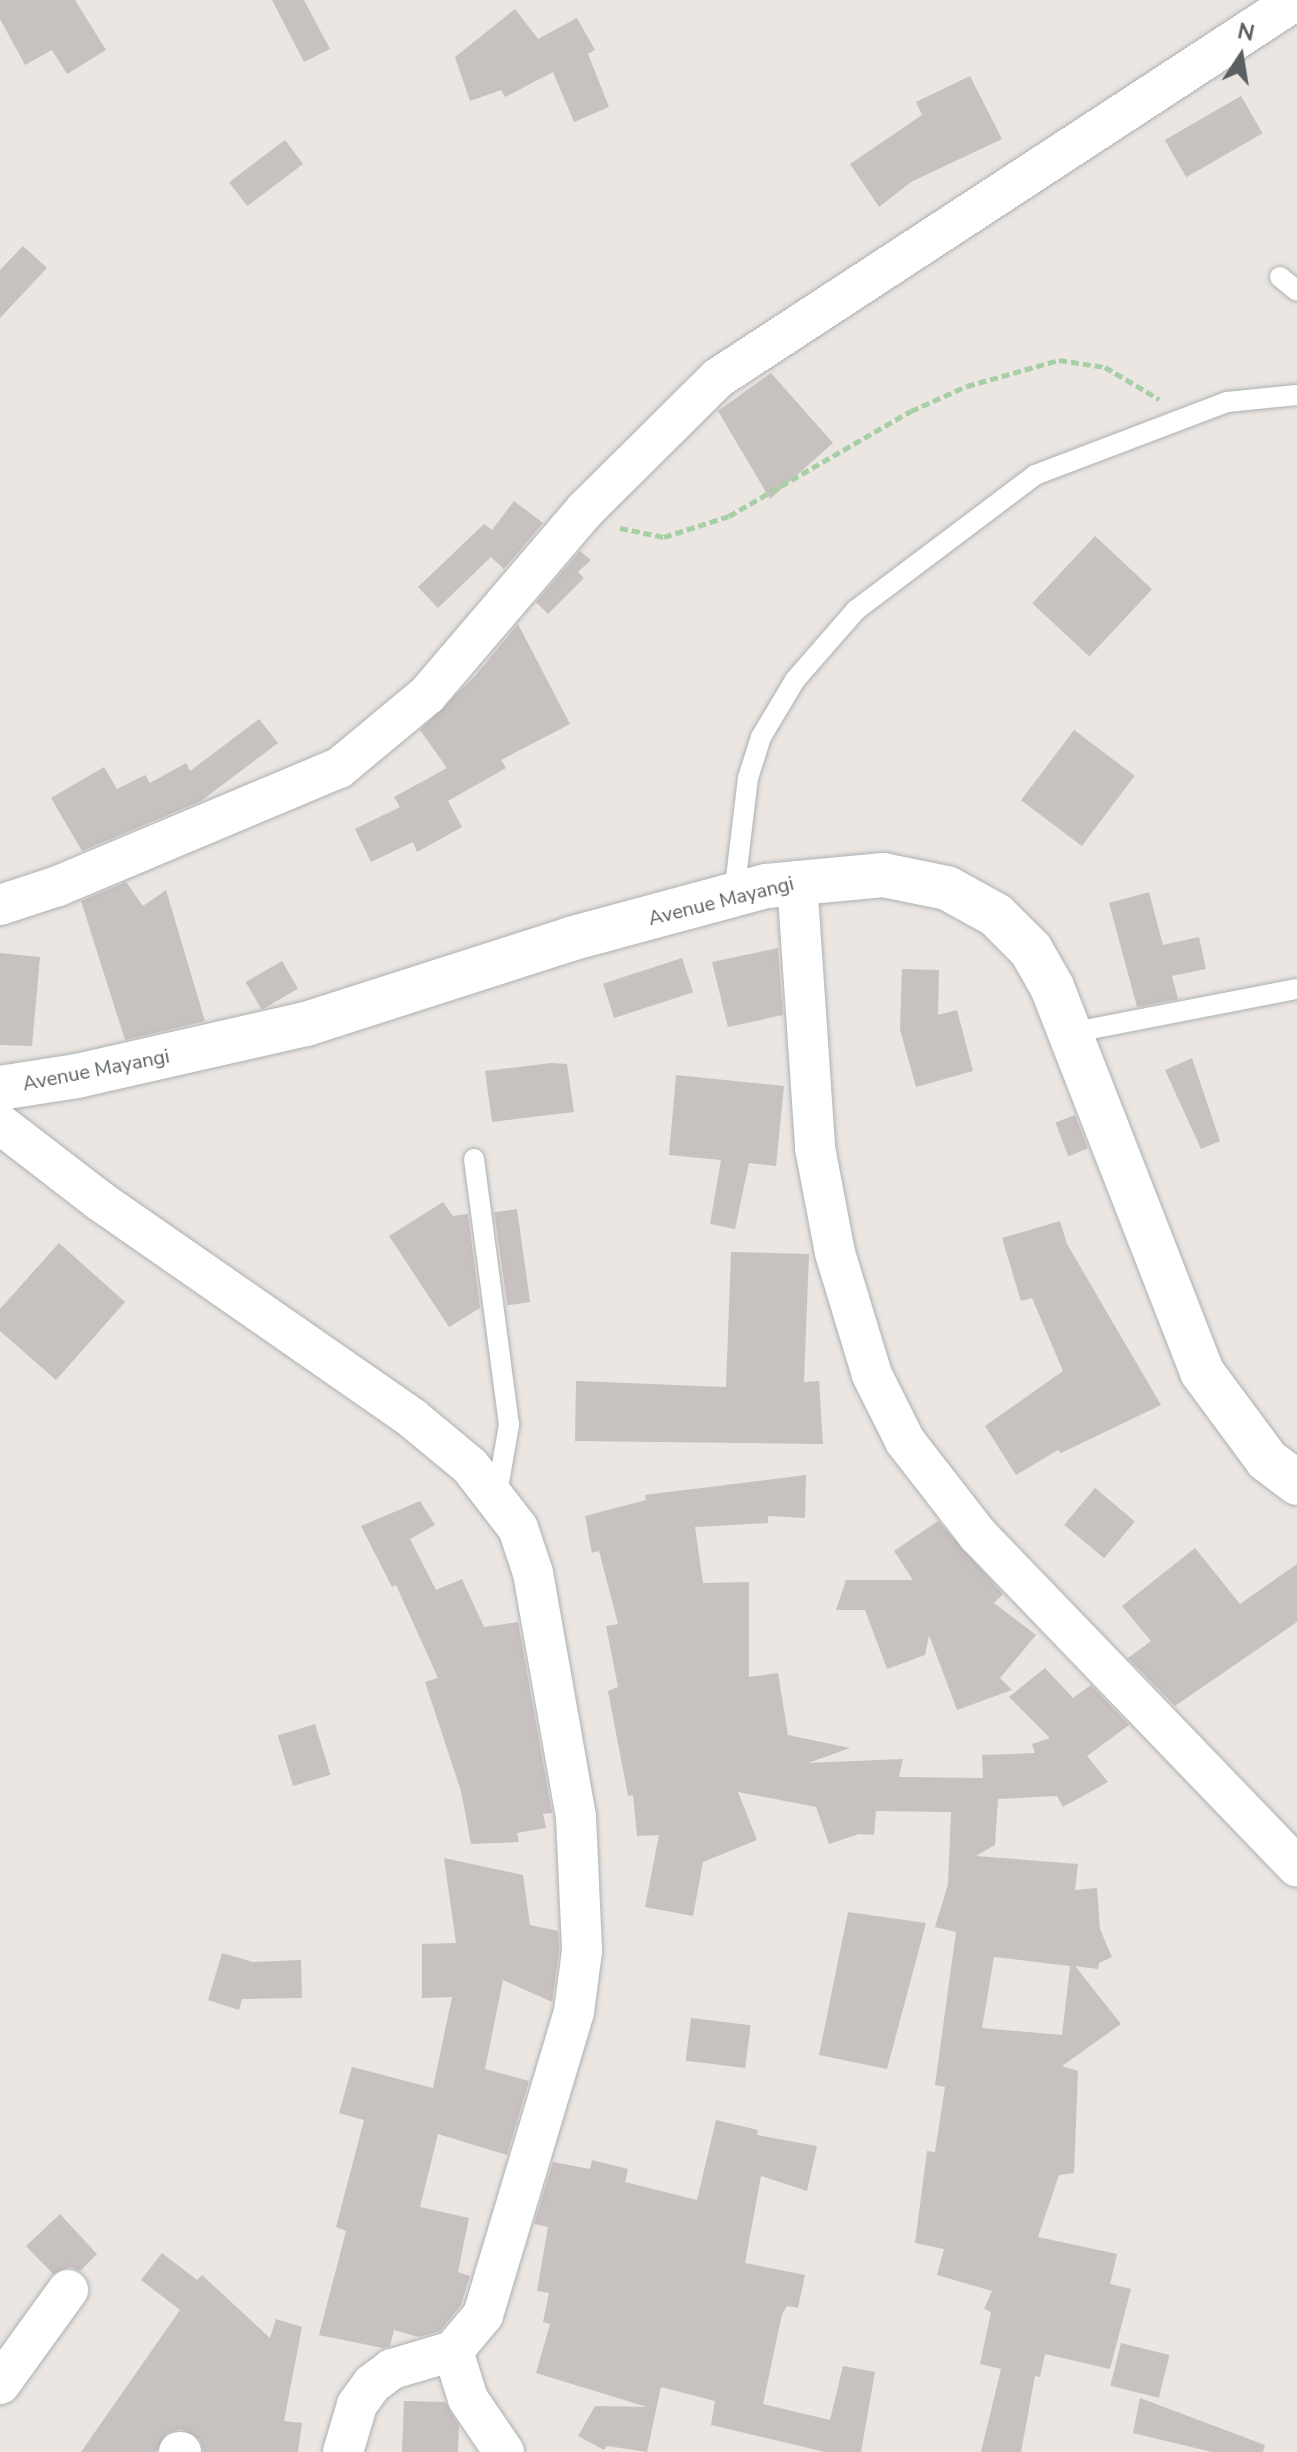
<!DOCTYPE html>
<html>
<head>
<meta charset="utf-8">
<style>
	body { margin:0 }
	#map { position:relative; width:1297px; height:2452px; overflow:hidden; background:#ebe6e2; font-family:"Nunito Sans",sans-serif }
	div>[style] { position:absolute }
	.building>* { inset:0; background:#c7c1bf; transform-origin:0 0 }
	.path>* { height:5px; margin-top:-2.5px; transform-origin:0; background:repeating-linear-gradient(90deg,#a7cfa5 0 8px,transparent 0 12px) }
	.roads { filter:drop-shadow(0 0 2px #adb1b3) drop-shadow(0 0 2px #adb1b3) }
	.lane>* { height:20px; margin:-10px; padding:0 10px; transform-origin:10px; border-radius:10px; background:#fff }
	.street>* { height:40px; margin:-20px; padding:0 20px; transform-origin:20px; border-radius:20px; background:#fff }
	.secondary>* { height:44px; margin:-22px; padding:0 22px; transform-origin:22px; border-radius:22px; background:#fff }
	span { translate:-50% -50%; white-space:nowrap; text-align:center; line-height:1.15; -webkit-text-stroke:7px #fff; paint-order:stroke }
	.street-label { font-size:20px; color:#5a5f61 }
	.north { position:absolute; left:1201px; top:16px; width:80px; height:80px; -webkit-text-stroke:6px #fff; paint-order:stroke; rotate:12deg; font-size:22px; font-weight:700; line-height:32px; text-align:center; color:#5a5f61 }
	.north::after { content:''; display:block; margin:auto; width:28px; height:36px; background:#5a5f61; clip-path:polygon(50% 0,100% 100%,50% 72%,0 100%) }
</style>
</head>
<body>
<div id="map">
	<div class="building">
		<i style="clip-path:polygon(0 0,75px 0,106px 50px,67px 74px,52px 50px,25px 65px,0 19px)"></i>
		<i style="clip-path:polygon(272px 0,304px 0,330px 49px,304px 62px)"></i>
		<i style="clip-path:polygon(515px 9px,538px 39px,577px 18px,595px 50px,588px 54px,609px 107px,574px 122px,553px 72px,505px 97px,501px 90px,470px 101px,455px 57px)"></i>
		<i style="clip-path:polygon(970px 76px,1002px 139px,911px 182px,879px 207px,850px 164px,922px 115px,916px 102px)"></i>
		<i style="left:1241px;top:96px;width:43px;height:88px;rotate:60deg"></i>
		<i style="left:285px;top:140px;width:30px;height:70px;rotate:53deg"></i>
		<i style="clip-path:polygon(23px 246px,47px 268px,0 318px,0 270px)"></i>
		<i style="clip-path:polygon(771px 373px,833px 443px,770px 499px,718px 411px)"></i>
		<i style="clip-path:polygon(514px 501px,543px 523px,504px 569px,491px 557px,438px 608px,418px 587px,484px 524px,492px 530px)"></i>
		<i style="left:1095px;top:536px;width:78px;height:92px;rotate:43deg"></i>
		<i style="clip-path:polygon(580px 551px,591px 560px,578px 572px,584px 578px,548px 614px,536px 602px)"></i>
		<i style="clip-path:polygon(518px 624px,570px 724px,501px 760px,506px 768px,448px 801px,462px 827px,417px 852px,413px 842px,371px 862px,355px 829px,400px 807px,394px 797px,447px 768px,420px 730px,475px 676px)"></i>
		<i style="clip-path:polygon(259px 719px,278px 743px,201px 801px,82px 851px,51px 798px,104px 767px,117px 789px,145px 775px,150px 783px,186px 763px,190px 771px)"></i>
		<i style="left:1074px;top:730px;width:76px;height:88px;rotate:37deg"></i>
		<i style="clip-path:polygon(126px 882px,143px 906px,166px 890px,205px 1021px,125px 1040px,81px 901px)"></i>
		<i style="clip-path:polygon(1149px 892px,1163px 945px,1199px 937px,1206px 969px,1172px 976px,1178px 999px,1137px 1007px,1109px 903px)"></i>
		<i style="clip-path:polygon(778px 948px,783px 1015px,728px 1027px,712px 962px)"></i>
		<i style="clip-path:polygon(0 953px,40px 957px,32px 1046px,0 1045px)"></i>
		<i style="left:682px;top:958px;width:36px;height:83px;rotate:72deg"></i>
		<i style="left:282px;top:961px;width:32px;height:42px;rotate:60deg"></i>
		<i style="clip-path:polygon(902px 969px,939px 970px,938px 1015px,957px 1010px,973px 1071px,916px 1087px,900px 1030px)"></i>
		<i style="clip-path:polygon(1192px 1058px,1220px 1141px,1201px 1149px,1165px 1070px)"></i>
		<i style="clip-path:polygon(552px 1063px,567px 1064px,574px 1112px,492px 1122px,485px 1071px)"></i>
		<i style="clip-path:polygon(676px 1075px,784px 1086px,776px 1166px,749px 1163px,735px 1229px,710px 1224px,721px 1160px,669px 1155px)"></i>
		<i style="left:1075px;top:1115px;width:36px;height:21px;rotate:69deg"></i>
		<i style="clip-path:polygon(443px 1202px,453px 1216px,468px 1214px,480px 1308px,449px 1327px,389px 1236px)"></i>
		<i style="left:517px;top:1209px;width:94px;height:23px;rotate:82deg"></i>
		<i style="clip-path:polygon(1060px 1221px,1067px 1244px,1161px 1405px,1061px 1453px,1058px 1450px,1016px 1475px,985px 1426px,1063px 1371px,1032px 1298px,1021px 1301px,1002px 1238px)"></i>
		<i style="clip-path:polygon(59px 1243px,125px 1302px,56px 1380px,0 1331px,0 1309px)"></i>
		<i style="clip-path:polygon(731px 1252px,809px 1254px,804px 1382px,819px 1381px,823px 1444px,575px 1441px,576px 1381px,726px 1387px)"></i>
		<i style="clip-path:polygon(evenodd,806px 1475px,805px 1518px,768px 1516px,768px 1523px,695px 1527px,703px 1583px,749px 1582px,749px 1677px,778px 1673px,788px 1735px,850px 1748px,808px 1763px,903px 1759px,899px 1777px,983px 1778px,982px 1755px,1035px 1753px,1032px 1744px,1050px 1738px,1009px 1697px,1045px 1668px,1073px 1698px,1091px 1685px,1129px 1725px,1087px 1756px,1108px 1782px,1063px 1807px,1057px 1796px,998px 1799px,995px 1845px,976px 1856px,1078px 1864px,1075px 1890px,1097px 1888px,1100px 1929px,1112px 1957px,1099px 1963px,1098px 1969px,1075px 1966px,1121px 2024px,1062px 2066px,1078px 2071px,1074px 2173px,1059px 2175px,1038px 2237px,1117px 2254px,1110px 2284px,1131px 2289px,1110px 2369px,1045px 2354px,1040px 2377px,1035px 2376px,1021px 2452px,981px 2452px,1001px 2369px,980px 2364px,991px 2312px,984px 2309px,992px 2291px,937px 2275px,944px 2249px,915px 2243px,927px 2151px,935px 2152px,945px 2087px,935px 2085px,956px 1932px,935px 1927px,948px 1884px,951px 1812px,876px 1811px,874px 1835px,859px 1834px,829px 1844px,816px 1807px,738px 1792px,757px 1840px,703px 1862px,693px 1916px,645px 1907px,659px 1835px,637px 1836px,633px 1795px,628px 1796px,608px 1691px,618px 1687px,606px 1626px,618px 1624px,599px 1551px,592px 1553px,585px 1516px,646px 1500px,645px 1495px,806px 1475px,994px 1957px,1070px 1966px,1062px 2035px,982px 2028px,994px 1957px)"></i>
		<i style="left:1095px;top:1488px;width:52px;height:48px;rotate:40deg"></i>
		<i style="clip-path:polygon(420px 1501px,435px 1525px,410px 1539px,436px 1590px,462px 1579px,484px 1627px,518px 1622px,552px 1813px,543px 1814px,546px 1828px,517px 1833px,519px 1842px,471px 1844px,461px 1791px,425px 1682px,438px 1678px,396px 1585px,392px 1587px,361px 1526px)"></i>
		<i style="clip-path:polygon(938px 1521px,1003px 1594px,994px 1603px,1036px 1635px,1000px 1678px,1012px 1690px,957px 1710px,929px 1635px,925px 1655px,887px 1669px,865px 1610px,836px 1610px,846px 1580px,913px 1580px,894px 1551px)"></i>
		<i style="clip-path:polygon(1195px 1548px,1240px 1604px,1297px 1564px,1297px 1622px,1175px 1706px,1128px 1658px,1151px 1641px,1122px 1606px)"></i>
		<i style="left:315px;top:1724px;width:53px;height:39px;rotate:73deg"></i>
		<i style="clip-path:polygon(444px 1858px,523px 1875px,530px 1925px,558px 1931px,559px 1950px,552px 2002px,503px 1980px,485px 2069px,529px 2081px,507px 2155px,438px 2134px,420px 2207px,469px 2218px,458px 2272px,470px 2276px,461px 2305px,440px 2331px,419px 2337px,394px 2330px,390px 2346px,383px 2348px,319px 2335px,346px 2231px,336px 2227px,364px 2120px,339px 2113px,352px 2067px,433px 2088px,452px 1997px,422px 1998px,422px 1944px,456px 1943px)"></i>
		<i style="clip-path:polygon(848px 1912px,926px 1923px,887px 2069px,819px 2055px)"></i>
		<i style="clip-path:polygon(222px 1953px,253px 1962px,301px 1960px,302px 1998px,242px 1999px,239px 2010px,208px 2000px)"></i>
		<i style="left:691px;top:2018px;width:60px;height:43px;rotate:7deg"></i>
		<i style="clip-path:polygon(716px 2120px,758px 2130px,757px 2135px,817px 2146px,807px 2191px,761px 2176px,745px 2263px,805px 2275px,798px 2308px,787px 2306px,782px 2314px,763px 2404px,830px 2420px,843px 2366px,875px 2372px,861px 2452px,825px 2452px,711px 2425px,715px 2401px,661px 2387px,647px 2452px,607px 2446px,604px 2450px,578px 2436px,595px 2406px,647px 2407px,536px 2373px,550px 2324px,543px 2322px,549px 2293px,537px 2291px,548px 2227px,534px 2224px,553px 2162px,590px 2169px,592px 2160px,628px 2169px,625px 2182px,697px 2200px)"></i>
		<i style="clip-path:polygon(60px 2214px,97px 2254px,80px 2271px,70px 2267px,53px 2274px,26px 2246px)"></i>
		<i style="clip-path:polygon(162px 2253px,197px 2280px,202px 2275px,270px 2338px,276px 2319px,302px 2327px,284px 2421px,302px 2423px,298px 2452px,204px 2452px,200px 2440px,181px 2429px,167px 2433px,156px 2452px,81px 2452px,180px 2310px,141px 2280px)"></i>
		<i style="left:1121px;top:2343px;width:50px;height:44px;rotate:14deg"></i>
		<i style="clip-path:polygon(1140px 2398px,1265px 2445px,1263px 2452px,1212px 2452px,1133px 2433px)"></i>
		<i style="clip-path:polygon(404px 2401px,445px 2402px,459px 2426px,458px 2452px,402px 2452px)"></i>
	</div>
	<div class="path">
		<i style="left:620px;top:528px;width:45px;rotate:11.6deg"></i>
		<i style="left:664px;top:537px;width:68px;rotate:-17.9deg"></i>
		<i style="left:729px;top:516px;width:210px;rotate:-30deg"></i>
		<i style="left:911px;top:411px;width:61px;rotate:-24.1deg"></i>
		<i style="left:967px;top:386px;width:96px;rotate:-15.8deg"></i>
		<i style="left:1059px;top:360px;width:47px;rotate:8.7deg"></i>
		<i style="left:1105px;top:367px;width:63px;rotate:30.7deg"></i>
	</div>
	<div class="roads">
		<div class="lane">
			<i style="left:1280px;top:277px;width:22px;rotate:39deg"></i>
			<i style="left:734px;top:895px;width:118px;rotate:-83.2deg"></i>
			<i style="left:748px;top:778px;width:43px;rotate:-72.4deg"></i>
			<i style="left:761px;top:737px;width:66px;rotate:-59.2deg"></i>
			<i style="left:795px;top:680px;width:93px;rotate:-48.9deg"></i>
			<i style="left:856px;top:610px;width:224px;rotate:-37deg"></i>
			<i style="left:1035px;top:475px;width:205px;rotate:-20.8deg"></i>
			<i style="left:1227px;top:402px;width:70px;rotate:-5.7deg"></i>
			<i style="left:1070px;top:1033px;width:231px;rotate:-11deg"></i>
			<i style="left:474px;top:1159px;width:268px;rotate:82.5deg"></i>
			<i style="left:509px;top:1425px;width:70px;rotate:99.9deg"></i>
		</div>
		<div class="street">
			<i style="left:797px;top:881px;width:268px;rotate:86.1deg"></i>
			<i style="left:815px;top:1148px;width:107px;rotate:79.2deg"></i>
			<i style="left:835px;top:1253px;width:127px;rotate:73.1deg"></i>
			<i style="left:872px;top:1375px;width:74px;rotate:63.4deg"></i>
			<i style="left:905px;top:1441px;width:119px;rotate:52.2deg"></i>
			<i style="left:978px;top:1535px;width:460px;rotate:46.1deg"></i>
			<i style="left:0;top:905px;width:61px;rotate:-18.1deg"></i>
			<i style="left:58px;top:886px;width:305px;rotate:-22.8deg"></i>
			<i style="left:339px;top:768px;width:114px;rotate:-39.7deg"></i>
			<i style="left:427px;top:695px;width:243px;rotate:-49.5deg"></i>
			<i style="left:585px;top:510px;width:187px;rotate:-44.8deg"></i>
			<i style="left:718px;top:378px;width:691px;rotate:-33.18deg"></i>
			<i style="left:0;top:1124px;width:126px;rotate:37.6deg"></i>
			<i style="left:100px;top:1201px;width:380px;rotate:34.8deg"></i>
			<i style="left:412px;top:1418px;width:75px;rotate:39.6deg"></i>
			<i style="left:470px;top:1466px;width:78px;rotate:52.3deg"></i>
			<i style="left:518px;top:1528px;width:47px;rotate:71.6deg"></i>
			<i style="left:533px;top:1573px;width:248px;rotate:80deg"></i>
			<i style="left:576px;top:1817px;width:134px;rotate:87.4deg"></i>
			<i style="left:582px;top:1951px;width:62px;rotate:97.5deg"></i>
			<i style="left:574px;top:2012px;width:316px;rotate:106.7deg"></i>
			<i style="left:483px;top:2315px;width:47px;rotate:129.8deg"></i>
			<i style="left:453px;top:2351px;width:64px;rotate:163.6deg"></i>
			<i style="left:392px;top:2369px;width:25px;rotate:143deg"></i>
			<i style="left:372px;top:2384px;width:26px;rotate:126deg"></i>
			<i style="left:357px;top:2405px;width:49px;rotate:106.6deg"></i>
			<i style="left:453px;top:2351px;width:50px;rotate:72.6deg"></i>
			<i style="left:468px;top:2399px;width:64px;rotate:55.8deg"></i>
			<i style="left:0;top:2384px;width:116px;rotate:-54.1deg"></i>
			<i style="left:179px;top:2452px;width:2px"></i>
		</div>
		<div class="secondary">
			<i style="left:0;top:1088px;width:78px;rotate:-8.9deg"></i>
			<i style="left:77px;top:1076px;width:235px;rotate:-12.8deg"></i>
			<i style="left:306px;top:1024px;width:277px;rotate:-17.8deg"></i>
			<i style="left:570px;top:939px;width:204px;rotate:-15.1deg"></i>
			<i style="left:767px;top:886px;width:117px;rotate:-5.4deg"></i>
			<i style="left:883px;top:875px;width:65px;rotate:11.5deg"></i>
			<i style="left:947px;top:888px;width:56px;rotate:28.9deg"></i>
			<i style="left:996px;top:915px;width:49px;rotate:45deg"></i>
			<i style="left:1031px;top:950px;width:43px;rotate:60.4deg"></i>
			<i style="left:1052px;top:987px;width:413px;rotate:68.7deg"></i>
			<i style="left:1202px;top:1372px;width:109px;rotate:53.5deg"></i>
			<i style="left:1267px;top:1460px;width:38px;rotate:37deg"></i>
		</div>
	</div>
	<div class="street-label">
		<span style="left:721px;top:901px;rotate:-14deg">Avenue Mayangi</span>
		<span style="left:96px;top:1070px;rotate:-11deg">Avenue Mayangi</span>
	</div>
	<div class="north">N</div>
</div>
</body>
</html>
